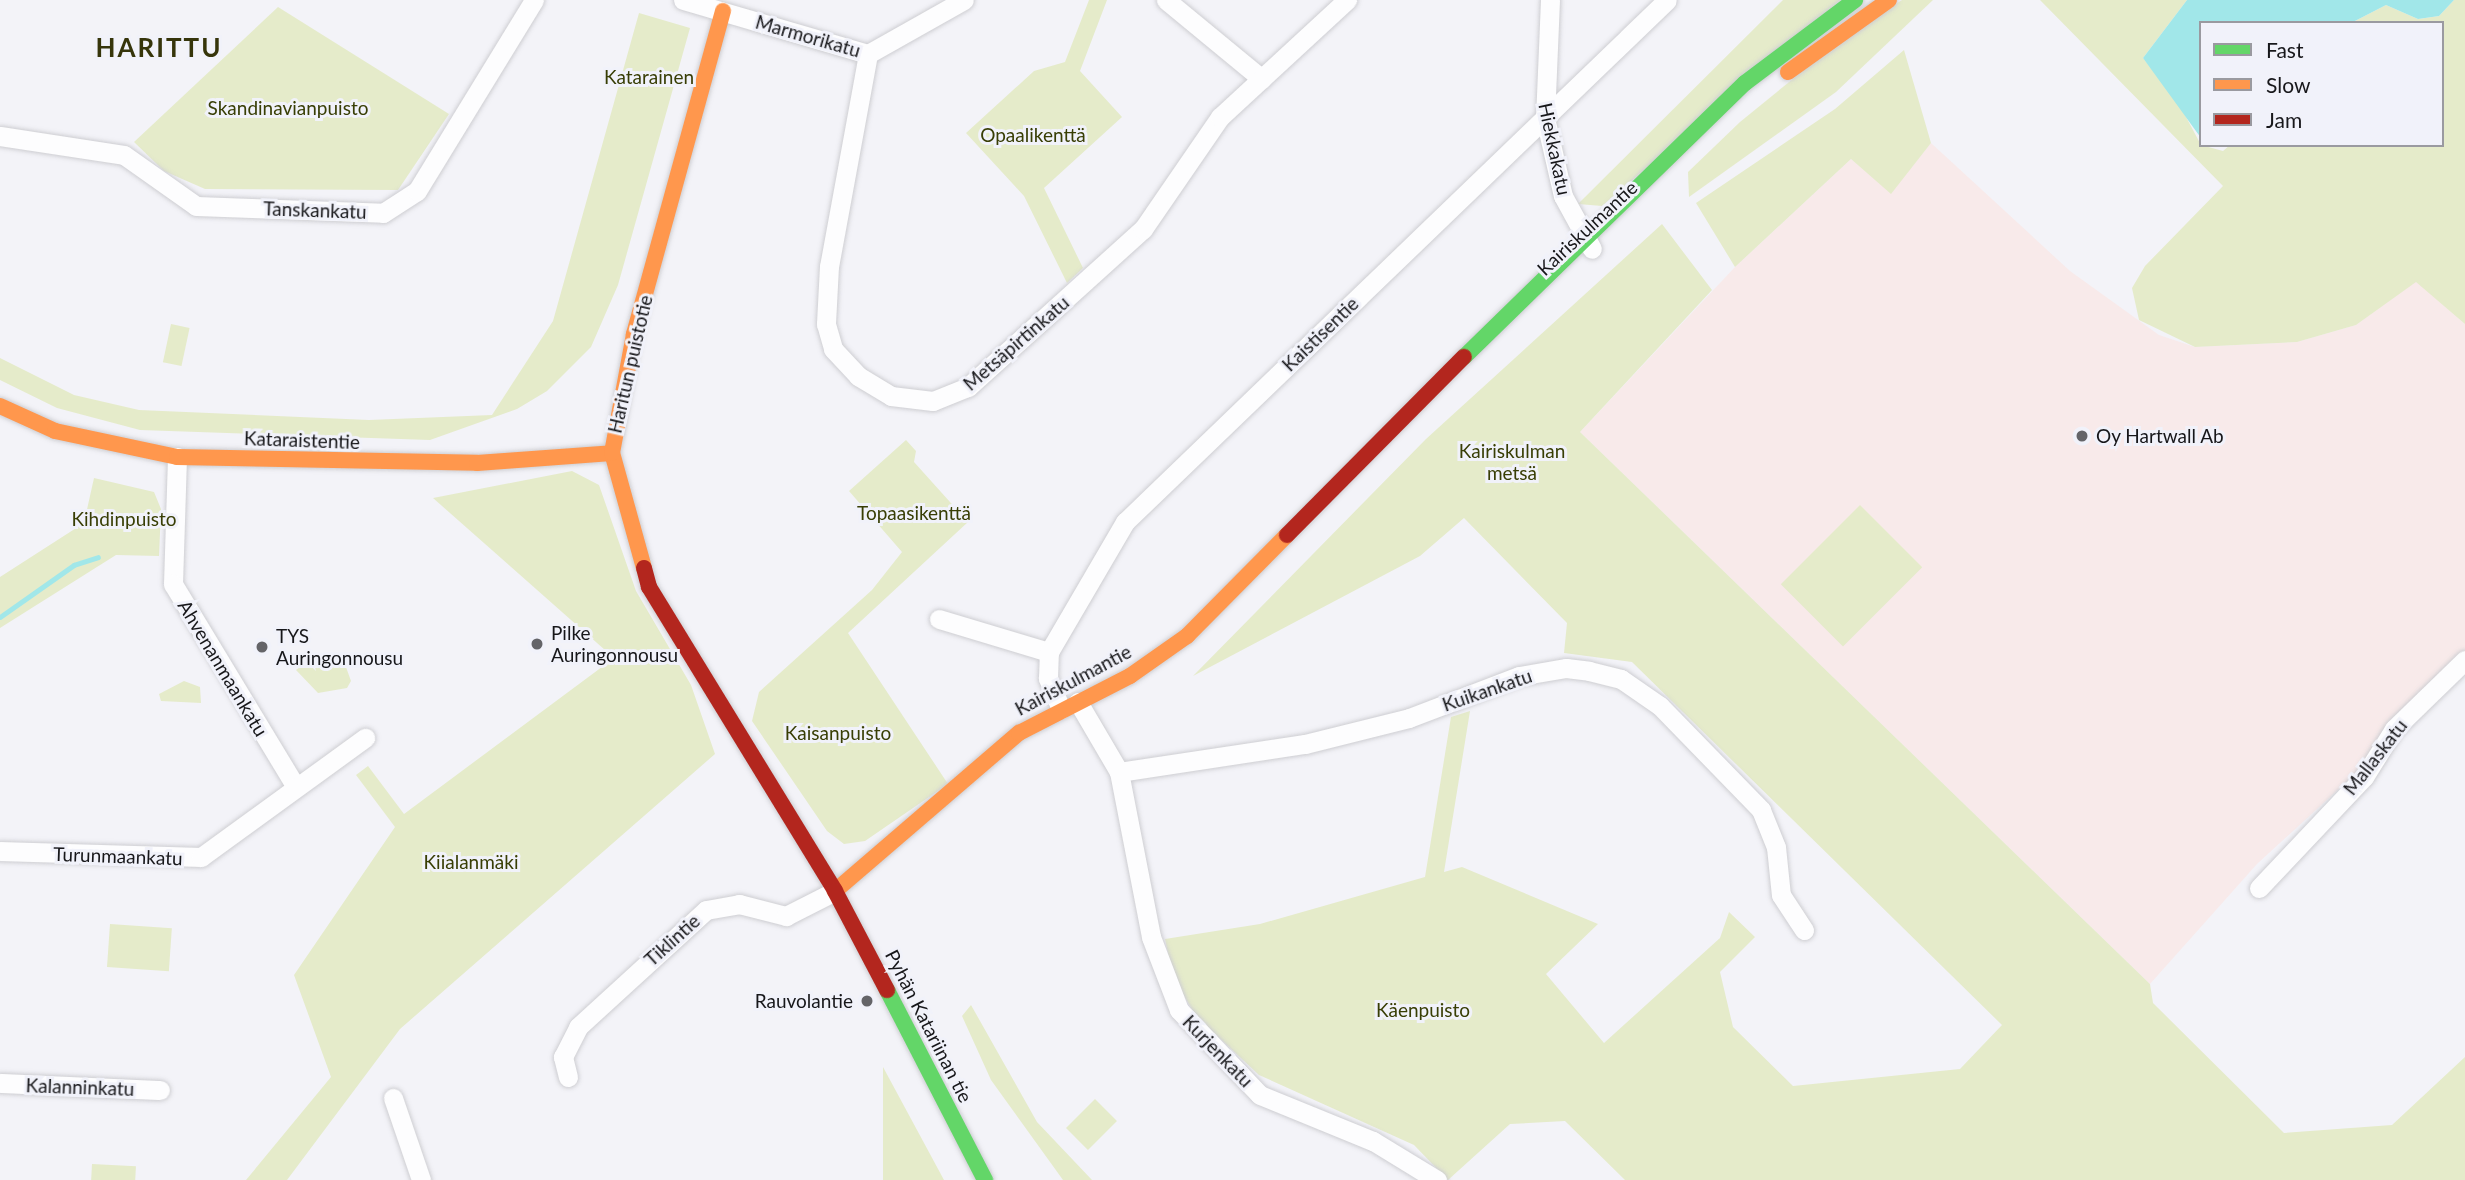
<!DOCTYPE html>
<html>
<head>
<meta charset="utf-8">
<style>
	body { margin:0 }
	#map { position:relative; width:2465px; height:1180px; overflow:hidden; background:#f3f3f8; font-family:Lato,sans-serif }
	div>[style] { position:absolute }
	.industrial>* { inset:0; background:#f8eaea }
	.green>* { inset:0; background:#e5ebca; transform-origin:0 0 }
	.water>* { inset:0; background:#a1e7e9 }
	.stream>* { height:4.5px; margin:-2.25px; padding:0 2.25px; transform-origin:2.25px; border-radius:2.25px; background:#a1e7e9 }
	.roads { filter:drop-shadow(0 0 2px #ceced2) drop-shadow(0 0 2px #ceced2) }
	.street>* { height:19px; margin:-9.5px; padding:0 9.5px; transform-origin:9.5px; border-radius:9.5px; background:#fdfdfe }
	.fast>* { height:16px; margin:-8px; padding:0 8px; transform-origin:8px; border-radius:8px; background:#63d668 }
	.slow>* { height:16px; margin:-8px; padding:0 8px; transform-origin:8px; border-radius:8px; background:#ff974d }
	.jam>* { height:16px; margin:-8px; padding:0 8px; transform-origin:8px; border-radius:8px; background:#b3261e }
	.dots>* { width:19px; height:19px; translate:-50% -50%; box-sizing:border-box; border:4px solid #f1f2fa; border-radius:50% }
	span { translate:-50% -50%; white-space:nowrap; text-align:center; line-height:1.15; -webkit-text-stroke:6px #f1f2fa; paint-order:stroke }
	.street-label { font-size:19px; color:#17171a }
	.park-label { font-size:19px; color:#383e05 }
	.poi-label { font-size:19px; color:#17171a }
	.left { translate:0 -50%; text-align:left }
	.right { translate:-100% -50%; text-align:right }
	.district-label { font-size:26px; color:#36350b; font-weight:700; letter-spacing:2px }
	.legend { position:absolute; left:2199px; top:21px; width:245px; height:126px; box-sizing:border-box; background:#f1f2fa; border:2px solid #9a9aa0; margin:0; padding:9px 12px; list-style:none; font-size:21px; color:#17171a }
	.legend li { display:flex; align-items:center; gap:14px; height:35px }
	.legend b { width:35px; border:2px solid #9a9aa0 }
</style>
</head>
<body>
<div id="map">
	<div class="industrial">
		<i style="clip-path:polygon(1931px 143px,2070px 271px,2159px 335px,2195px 347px,2297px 342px,2356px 325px,2416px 281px,2465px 324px,2465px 660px,2377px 754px,2257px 864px,2150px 984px,1580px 432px,1735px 267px,1851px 159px,1891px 193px)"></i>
	</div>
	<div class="green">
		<i style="clip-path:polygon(1089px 0,1107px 0,1080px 71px,1122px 117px,1044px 188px,1083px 268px,1067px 283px,1024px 196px,966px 133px,1034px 71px,1065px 62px)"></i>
		<i style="clip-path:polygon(1783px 0,1840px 0,1602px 206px,1578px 204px)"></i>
		<i style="clip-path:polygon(1902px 0,1933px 0,1836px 92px,1689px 197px,1688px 172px,1740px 122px,1847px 35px)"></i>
		<i style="clip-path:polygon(2040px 0,2187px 0,2143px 58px,2178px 102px,2201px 145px,2223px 151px,2230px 145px,2442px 145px,2442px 23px,2351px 23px,2386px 5px,2418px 19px,2439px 16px,2454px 0,2465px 0,2465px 324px,2416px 282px,2356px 325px,2297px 342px,2195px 347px,2139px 320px,2132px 288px,2145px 266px,2223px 186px)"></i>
		<i style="clip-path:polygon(278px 7px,449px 114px,398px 190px,205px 189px,164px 171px,134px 142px)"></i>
		<i style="clip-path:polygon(639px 13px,690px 28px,618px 285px,591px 347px,547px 391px,517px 409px,430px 440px,140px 430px,57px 408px,0 380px,0 358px,74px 395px,139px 410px,369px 420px,492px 415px,553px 321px)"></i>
		<i style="clip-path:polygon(1904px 50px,1931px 143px,1891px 194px,1851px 159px,1735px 267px,1696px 203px,1835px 109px)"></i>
		<i style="clip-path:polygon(1662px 224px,1712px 290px,1580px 432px,2150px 984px,2153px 1003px,2284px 1133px,2392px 1125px,2465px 1057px,2465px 1180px,1625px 1180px,1565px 1121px,1510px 1124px,1448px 1180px,1414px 1145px,1259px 1075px,1196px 1016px,1173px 977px,1165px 939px,1260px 924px,1425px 877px,1451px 717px,1470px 711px,1444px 872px,1462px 867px,1598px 924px,1546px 974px,1604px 1043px,1720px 938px,1729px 912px,1755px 937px,1720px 972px,1733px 1027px,1793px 1086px,1960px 1069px,2002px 1025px,1632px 662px,1564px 653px,1567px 623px,1464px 518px,1420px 556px,1193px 676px,1426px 439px)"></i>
		<i style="left:171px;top:324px;width:19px;height:39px;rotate:12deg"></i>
		<i style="clip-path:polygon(906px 440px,916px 451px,914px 462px,968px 522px,848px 633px,948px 784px,865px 841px,844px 844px,827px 831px,752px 721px,759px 692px,872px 590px,902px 552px,849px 491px)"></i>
		<i style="clip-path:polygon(572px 471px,599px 485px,636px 591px,691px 685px,715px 754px,400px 1029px,287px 1180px,246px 1180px,331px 1077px,294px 975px,395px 827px,356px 775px,368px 766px,404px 814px,614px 658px,433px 498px)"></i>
		<i style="clip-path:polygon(94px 478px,154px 492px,161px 509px,159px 556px,116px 555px,0 628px,0 577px,84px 523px)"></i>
		<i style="left:1860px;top:505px;width:88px;height:112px;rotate:45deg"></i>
		<i style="clip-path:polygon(327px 652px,342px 656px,351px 681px,347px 688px,318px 693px,296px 670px,307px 662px,316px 671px,313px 660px)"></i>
		<i style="clip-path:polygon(184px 681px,200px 687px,201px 703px,161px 701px,159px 694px)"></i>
		<i style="left:110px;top:924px;width:62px;height:43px;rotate:4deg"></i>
		<i style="clip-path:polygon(971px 1005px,1037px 1122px,1092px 1180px,1063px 1180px,991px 1080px,962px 1016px)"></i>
		<i style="clip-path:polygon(883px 1067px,944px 1180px,883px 1180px)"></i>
		<i style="left:1095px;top:1099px;width:31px;height:41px;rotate:45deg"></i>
		<i style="left:92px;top:1164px;width:44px;height:16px;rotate:3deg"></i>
	</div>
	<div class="water">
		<i style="clip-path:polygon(2187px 0,2454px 0,2439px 16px,2418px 19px,2386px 5px,2351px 23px,2201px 23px,2201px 138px,2143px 58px)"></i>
	</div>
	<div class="stream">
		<i style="left:0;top:617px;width:90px;rotate:-35.1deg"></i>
		<i style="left:74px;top:565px;width:25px;rotate:-18deg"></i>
	</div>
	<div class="roads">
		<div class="street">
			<i style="left:683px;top:0;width:193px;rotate:16.3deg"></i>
			<i style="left:868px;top:54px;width:110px;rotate:-29.4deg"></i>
			<i style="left:1166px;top:0;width:124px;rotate:39.5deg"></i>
			<i style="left:1550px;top:0;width:118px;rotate:92.4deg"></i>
			<i style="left:1545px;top:118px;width:80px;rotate:77deg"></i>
			<i style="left:1563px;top:196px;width:60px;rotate:61.3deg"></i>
			<i style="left:868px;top:54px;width:216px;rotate:100.4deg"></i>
			<i style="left:829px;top:266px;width:58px;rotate:93deg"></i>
			<i style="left:826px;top:324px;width:26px;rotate:74deg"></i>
			<i style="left:833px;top:349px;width:37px;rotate:47deg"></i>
			<i style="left:858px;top:376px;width:39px;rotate:31deg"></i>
			<i style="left:891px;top:396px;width:42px;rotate:6.8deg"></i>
			<i style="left:933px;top:401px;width:38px;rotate:-22deg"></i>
			<i style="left:968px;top:387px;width:236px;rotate:-42.1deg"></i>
			<i style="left:1143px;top:229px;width:136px;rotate:-55.5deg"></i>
			<i style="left:1220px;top:117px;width:173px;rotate:-42.7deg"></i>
			<i style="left:0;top:136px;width:125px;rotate:8.7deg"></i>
			<i style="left:124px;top:155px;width:88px;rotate:35.3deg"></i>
			<i style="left:196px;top:206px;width:187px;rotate:2.1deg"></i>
			<i style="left:383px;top:213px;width:40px;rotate:-32.9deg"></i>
			<i style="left:417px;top:191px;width:224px;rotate:-58.5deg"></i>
			<i style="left:177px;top:457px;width:127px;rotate:91.8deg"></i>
			<i style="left:173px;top:584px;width:237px;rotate:58.8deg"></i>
			<i style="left:939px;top:619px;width:115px;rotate:16.7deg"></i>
			<i style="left:1078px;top:702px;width:81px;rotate:59.6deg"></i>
			<i style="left:1119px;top:772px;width:168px;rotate:79deg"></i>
			<i style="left:1151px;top:937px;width:78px;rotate:69deg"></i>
			<i style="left:1179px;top:1010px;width:117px;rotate:46.4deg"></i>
			<i style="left:1260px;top:1095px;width:122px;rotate:22.2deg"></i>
			<i style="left:1373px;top:1141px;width:75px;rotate:31.4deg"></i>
			<i style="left:1061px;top:709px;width:34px;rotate:-113deg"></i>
			<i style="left:1048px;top:678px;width:26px;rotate:-88deg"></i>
			<i style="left:1049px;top:652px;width:151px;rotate:-59.7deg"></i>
			<i style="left:1125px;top:522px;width:752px;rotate:-43.92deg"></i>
			<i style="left:1119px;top:772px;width:188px;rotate:-8.6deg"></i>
			<i style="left:1305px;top:744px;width:107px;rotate:-14deg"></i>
			<i style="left:1409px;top:718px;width:118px;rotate:-20.9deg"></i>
			<i style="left:1519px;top:676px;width:48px;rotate:-9.7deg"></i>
			<i style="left:1566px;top:668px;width:23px;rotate:7deg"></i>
			<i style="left:1589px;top:671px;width:33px;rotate:14deg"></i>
			<i style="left:1621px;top:679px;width:47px;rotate:34.7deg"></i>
			<i style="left:1660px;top:706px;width:145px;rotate:45.8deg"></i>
			<i style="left:1761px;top:810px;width:40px;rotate:68deg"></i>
			<i style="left:1776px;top:847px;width:48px;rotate:84.1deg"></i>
			<i style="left:1781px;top:895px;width:42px;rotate:56.7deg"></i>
			<i style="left:0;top:851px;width:201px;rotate:1.7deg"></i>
			<i style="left:201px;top:857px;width:203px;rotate:-36deg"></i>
			<i style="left:2259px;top:888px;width:153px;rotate:-46.6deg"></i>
			<i style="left:2364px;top:777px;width:57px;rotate:-58deg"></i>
			<i style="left:2394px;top:729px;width:99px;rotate:-44.2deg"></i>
			<i style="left:568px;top:1077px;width:21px;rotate:-104deg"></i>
			<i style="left:563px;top:1057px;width:34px;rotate:-63deg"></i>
			<i style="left:578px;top:1027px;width:173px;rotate:-42.4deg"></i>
			<i style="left:706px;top:910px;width:34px;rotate:-10deg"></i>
			<i style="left:739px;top:904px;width:49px;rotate:14.3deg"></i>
			<i style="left:786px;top:916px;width:55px;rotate:-27deg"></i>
			<i style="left:0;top:1083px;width:160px;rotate:2.5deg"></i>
			<i style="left:393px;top:1098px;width:87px;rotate:71.1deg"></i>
		</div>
		<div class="fast">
			<i style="left:1464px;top:357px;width:392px;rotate:-44.3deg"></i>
			<i style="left:1745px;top:83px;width:138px;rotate:-37deg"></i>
			<i style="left:887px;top:990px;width:214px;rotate:62.7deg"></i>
		</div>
		<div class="slow">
			<i style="left:1788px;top:72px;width:124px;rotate:-35.5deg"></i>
			<i style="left:0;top:406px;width:60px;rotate:24.4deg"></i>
			<i style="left:55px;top:431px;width:125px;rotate:12deg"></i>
			<i style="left:177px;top:457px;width:300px;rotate:1.1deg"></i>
			<i style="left:477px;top:463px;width:135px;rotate:-4.2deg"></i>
			<i style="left:644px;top:568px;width:119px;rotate:-105.5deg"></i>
			<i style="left:612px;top:453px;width:121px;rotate:-79.5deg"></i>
			<i style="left:634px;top:334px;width:335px;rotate:-74.6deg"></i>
			<i style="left:835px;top:891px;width:243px;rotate:-40.7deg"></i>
			<i style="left:1019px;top:733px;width:125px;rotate:-27.2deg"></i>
			<i style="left:1130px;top:676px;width:70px;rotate:-35.1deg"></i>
			<i style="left:1187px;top:636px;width:142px;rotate:-45.3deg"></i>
		</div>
		<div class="jam">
			<i style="left:1287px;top:535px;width:251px;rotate:-45.2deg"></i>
			<i style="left:644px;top:568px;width:20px;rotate:75deg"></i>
			<i style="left:649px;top:587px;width:356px;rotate:58.5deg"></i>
			<i style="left:835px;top:891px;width:112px;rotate:62.3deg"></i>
		</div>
	</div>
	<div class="dots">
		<i style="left:2082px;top:436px;background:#646468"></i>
		<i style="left:537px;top:644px;background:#646468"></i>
		<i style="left:262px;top:647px;background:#646468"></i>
		<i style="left:867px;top:1001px;background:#646468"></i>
	</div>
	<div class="street-label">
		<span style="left:808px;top:36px;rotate:16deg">Marmorikatu</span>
		<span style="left:1555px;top:149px;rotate:78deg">Hiekkakatu</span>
		<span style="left:315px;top:210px;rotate:2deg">Tanskankatu</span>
		<span style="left:1587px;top:228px;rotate:-43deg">Kairiskulmantie</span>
		<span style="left:1320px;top:334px;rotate:-44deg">Kaistisentie</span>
		<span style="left:1016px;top:343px;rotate:-41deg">Metsäpirtinkatu</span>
		<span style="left:630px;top:364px;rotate:-77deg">Haritun puistotie</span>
		<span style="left:302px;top:440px;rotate:2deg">Kataraistentie</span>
		<span style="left:223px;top:668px;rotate:59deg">Ahvenanmaankatu</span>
		<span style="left:1073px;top:680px;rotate:-28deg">Kairiskulmantie</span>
		<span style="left:1487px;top:690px;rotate:-19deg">Kuikankatu</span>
		<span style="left:2375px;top:757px;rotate:-52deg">Mallaskatu</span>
		<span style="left:118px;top:856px;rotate:2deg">Turunmaankatu</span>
		<span style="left:672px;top:940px;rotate:-42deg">Tiklintie</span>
		<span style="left:929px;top:1026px;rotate:63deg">Pyhän Katariinan tie</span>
		<span style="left:1218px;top:1051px;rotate:46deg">Kurjenkatu</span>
		<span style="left:80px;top:1087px;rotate:2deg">Kalanninkatu</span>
	</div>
	<div class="park-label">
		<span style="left:649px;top:77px">Katarainen</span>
		<span style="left:288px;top:108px">Skandinavianpuisto</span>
		<span style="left:1033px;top:135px">Opaalikenttä</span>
		<span style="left:1512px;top:462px">Kairiskulman<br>metsä</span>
		<span style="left:914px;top:513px">Topaasikenttä</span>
		<span style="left:124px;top:519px">Kihdinpuisto</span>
		<span style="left:838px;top:733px">Kaisanpuisto</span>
		<span style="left:471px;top:862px">Kiialanmäki</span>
		<span style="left:1423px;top:1010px">Käenpuisto</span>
	</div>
	<div class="poi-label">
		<span class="left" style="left:2096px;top:436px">Oy Hartwall Ab</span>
		<span class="left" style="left:551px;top:644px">Pilke<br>Auringonnousu</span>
		<span class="left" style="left:276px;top:647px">TYS<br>Auringonnousu</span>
		<span class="right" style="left:853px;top:1001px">Rauvolantie</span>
	</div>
	<div class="district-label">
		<span style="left:159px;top:48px">HARITTU</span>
	</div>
	<ul class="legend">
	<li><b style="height:9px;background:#63d668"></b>Fast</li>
	<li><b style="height:9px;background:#ff974d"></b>Slow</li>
	<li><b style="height:9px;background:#b3261e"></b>Jam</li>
	</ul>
</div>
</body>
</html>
